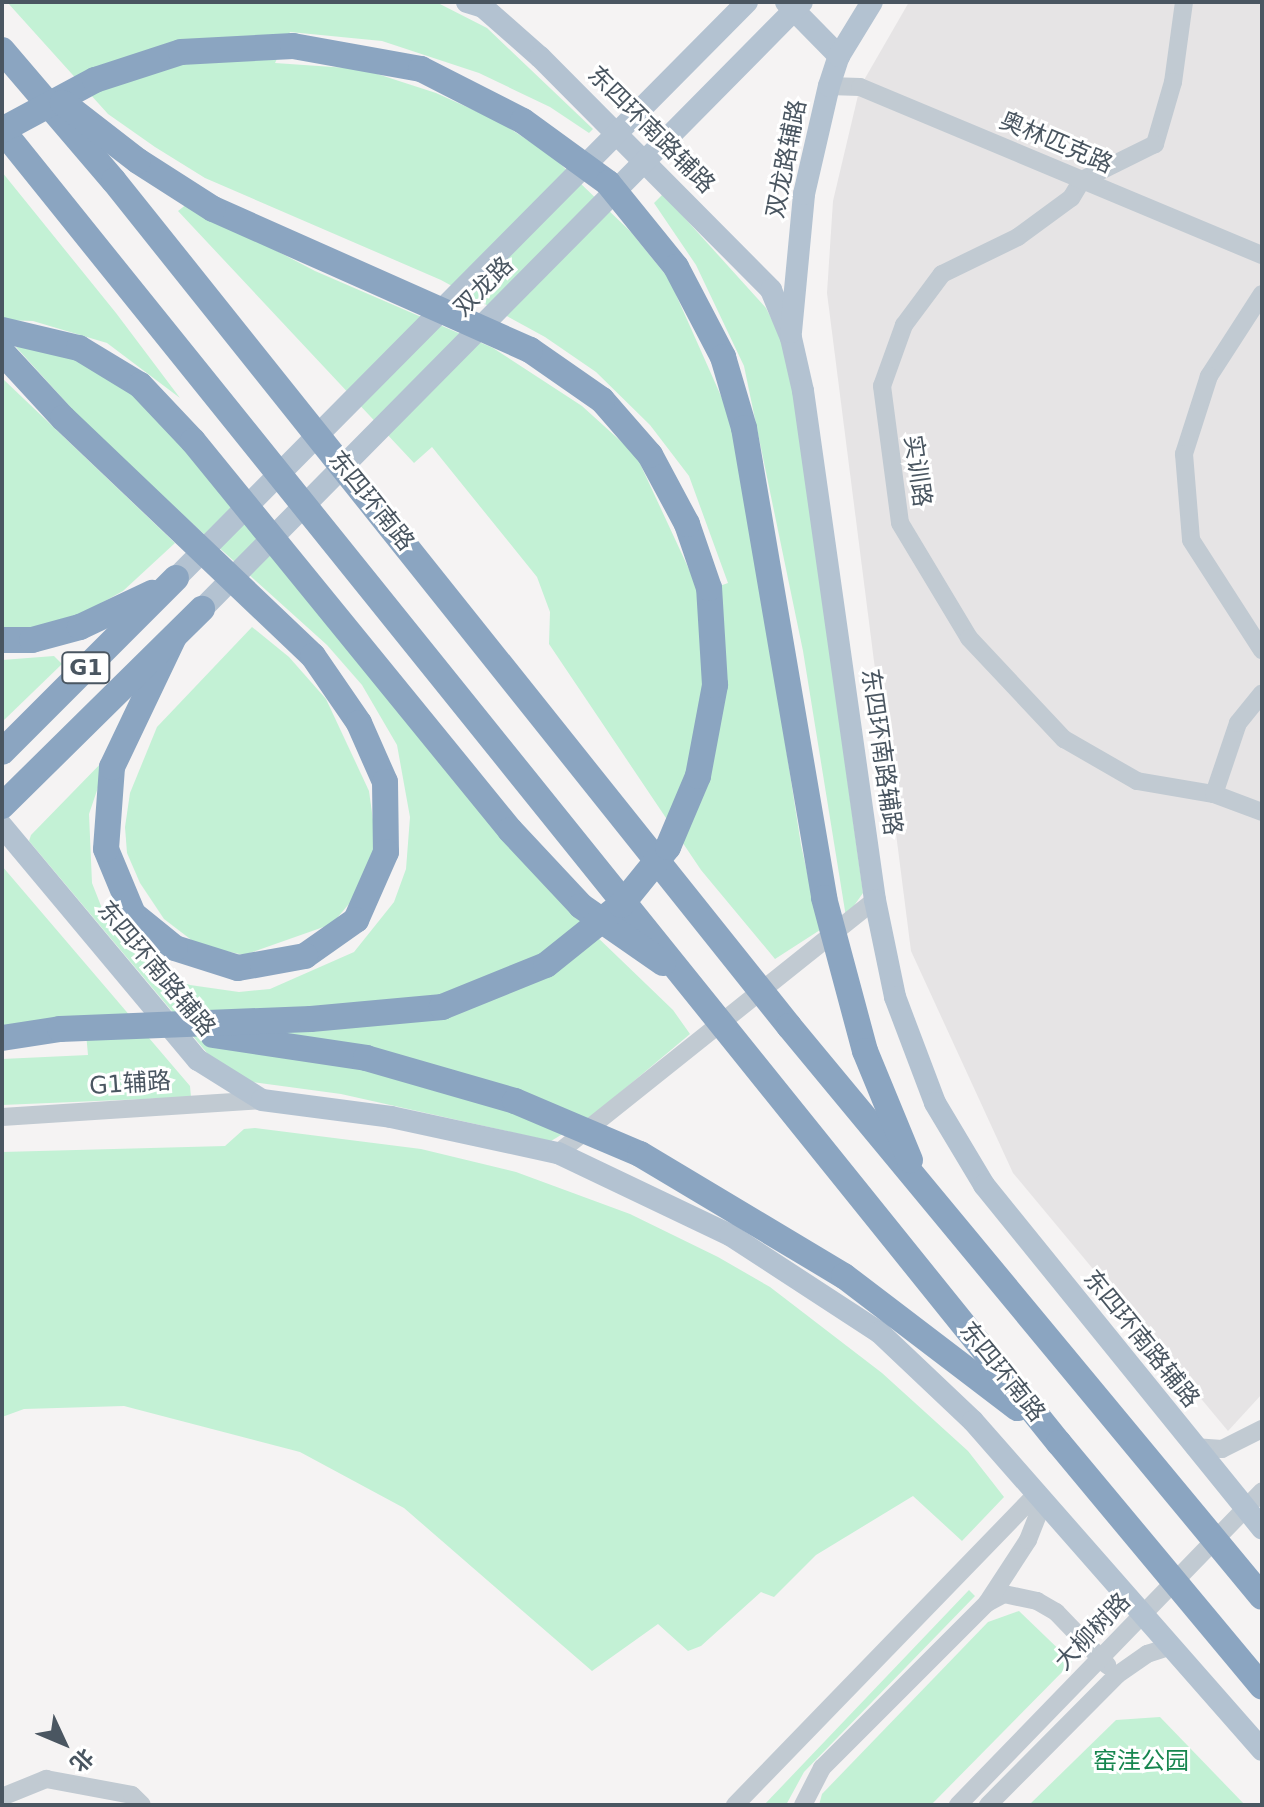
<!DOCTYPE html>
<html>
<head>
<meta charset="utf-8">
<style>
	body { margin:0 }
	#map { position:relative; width:1264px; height:1807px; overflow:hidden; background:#f5f3f3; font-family:"DejaVu Sans","Noto Sans SC",sans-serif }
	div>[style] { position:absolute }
	.education>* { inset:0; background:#e6e4e5 }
	.green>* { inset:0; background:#c3f1d5 }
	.minor>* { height:18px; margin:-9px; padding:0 9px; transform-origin:9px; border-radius:9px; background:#c1cad2 }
	.major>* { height:22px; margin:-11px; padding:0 11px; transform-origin:11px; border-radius:11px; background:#b3c2d1 }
	.highway>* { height:26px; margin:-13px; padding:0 13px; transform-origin:13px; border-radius:13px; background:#8ba5c1 }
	span { translate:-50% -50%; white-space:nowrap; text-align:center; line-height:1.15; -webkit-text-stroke:6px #fff; paint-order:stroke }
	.shield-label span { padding:2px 6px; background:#fff; border:2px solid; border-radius:6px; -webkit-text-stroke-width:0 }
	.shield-label { font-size:22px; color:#4a5661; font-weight:700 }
	.street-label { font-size:24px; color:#4a5661 }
	.park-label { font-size:24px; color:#17864f }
	.frame { position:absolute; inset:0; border:4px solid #4a5661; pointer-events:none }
	.north { position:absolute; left:24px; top:1703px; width:80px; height:80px; -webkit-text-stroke:6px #fff; paint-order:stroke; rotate:134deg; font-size:22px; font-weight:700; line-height:32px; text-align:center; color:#4a5661 }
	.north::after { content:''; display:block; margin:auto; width:28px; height:36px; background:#4a5661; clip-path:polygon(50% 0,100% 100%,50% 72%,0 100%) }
</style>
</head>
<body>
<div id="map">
	<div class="education">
		<i style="clip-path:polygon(909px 2px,1262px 2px,1262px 1394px,1228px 1431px,1013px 1173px,911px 951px,827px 293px,833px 201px,860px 87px)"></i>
	</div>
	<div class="green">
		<i style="clip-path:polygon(7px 2px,436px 2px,487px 28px,593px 129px,589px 133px,550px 107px,479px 73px,382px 41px,290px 32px,275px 63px,362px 69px,436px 93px,500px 122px,553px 157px,631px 232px,669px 279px,737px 432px,801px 845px,820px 930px,775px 959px,701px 870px,549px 644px,550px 612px,537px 577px,432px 447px,414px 463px,178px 211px,187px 204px,315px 271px,493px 348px,582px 406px,636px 455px,700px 593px,728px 583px,689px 476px,650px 425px,596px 372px,545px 337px,441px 280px,205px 178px,155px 147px,108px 114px)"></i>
		<i style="clip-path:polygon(2px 172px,116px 313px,180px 398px,107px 343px,33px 321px,2px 320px)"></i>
		<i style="clip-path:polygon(663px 194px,766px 308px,789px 354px,863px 893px,846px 917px,803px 651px,744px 366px,696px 265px,654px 203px)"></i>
		<i style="clip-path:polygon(23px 346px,67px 355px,132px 391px,157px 415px,565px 906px,673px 1010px,690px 1034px,591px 1117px,551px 1141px,341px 1094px,244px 1081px,218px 1066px,29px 841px,31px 835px,109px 755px,89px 814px,92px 883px,103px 911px,157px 972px,190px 985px,239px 992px,270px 989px,354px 952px,394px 902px,406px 869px,410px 817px,397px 745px,362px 685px,327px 645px,102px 442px,16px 347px)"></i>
		<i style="clip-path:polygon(2px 378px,175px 543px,123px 591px,78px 616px,24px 630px,2px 629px)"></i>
		<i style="clip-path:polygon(252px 627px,289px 657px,326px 699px,369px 791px,376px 842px,364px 886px,332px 924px,244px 955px,198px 945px,164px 919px,140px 883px,127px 853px,125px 827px,130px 793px,157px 727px)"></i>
		<i style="clip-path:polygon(54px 656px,62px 664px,2px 722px,2px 660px)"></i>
		<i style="clip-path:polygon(2px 866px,190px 1086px,191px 1097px,2px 1105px,2px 1059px,88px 1055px,85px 1022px,2px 1030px)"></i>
		<i style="clip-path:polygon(255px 1128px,421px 1149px,516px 1172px,630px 1214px,718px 1257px,770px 1287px,882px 1373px,968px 1451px,1004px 1497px,962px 1541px,913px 1496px,816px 1555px,774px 1597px,761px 1592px,701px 1646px,688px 1651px,658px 1624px,592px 1671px,404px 1508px,300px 1452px,124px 1406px,24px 1409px,2px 1417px,2px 1152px,225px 1146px,244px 1129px)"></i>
		<i style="clip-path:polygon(969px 1590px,975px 1596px,804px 1772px,786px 1805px,764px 1805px)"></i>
		<i style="clip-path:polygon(1019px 1611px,1072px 1662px,931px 1805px,819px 1805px,822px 1794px,988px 1622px)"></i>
		<i style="clip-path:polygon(1160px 1717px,1245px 1805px,1029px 1805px,1116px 1720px)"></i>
	</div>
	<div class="minor">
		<i style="left:1184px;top:2px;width:81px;rotate:97.8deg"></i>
		<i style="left:1173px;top:82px;width:65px;rotate:106.2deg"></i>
		<i style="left:1155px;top:144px;width:81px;rotate:153.7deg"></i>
		<i style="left:1082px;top:180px;width:21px;rotate:121deg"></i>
		<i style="left:1071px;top:198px;width:66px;rotate:143.7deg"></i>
		<i style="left:1018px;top:237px;width:85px;rotate:154deg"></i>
		<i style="left:942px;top:274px;width:64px;rotate:126.7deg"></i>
		<i style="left:904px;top:325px;width:65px;rotate:109.8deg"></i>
		<i style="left:882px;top:386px;width:138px;rotate:82.5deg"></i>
		<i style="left:900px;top:523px;width:134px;rotate:59deg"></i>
		<i style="left:969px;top:638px;width:139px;rotate:46.8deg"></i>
		<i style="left:1064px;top:739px;width:84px;rotate:29.9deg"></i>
		<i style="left:1137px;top:781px;width:78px;rotate:9.6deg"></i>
		<i style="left:1214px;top:794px;width:51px;rotate:20.6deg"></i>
		<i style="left:829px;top:86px;width:31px;rotate:2deg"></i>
		<i style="left:860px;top:87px;width:436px;rotate:22.7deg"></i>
		<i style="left:1262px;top:294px;width:98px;rotate:122.9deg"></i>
		<i style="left:1209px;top:376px;width:82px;rotate:107.8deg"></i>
		<i style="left:1184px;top:454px;width:86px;rotate:85.3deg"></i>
		<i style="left:1191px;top:540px;width:131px;rotate:57.2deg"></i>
		<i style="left:1214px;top:794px;width:75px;rotate:-71.3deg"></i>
		<i style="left:1238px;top:723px;width:38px;rotate:-51deg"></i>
		<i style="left:2px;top:1117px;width:261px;rotate:-3.7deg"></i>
		<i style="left:558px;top:1153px;width:406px;rotate:-38.6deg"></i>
		<i style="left:1194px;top:1447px;width:28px;rotate:4deg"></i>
		<i style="left:1222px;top:1449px;width:45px;rotate:-26.6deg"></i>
		<i style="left:987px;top:1603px;width:19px;rotate:-28deg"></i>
		<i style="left:1004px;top:1594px;width:34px;rotate:12deg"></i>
		<i style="left:1037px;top:1601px;width:22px;rotate:30deg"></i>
		<i style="left:1056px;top:1612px;width:74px;rotate:46.1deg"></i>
		<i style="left:2px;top:1797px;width:48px;rotate:-22.2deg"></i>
		<i style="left:46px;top:1779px;width:87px;rotate:10.5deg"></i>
		<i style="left:132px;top:1795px;width:14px;rotate:45deg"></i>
		<i style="left:735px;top:1805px;width:433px;rotate:-45.9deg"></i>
		<i style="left:803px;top:1805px;width:42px;rotate:-62.8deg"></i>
		<i style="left:822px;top:1768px;width:233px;rotate:-45deg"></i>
		<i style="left:987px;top:1603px;width:75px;rotate:-56.9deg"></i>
		<i style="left:1028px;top:1540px;width:41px;rotate:-68.5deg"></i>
		<i style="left:958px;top:1805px;width:437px;rotate:-45.9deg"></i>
		<i style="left:988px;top:1805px;width:183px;rotate:-45.2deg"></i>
		<i style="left:1117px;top:1675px;width:37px;rotate:-35deg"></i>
		<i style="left:1147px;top:1654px;width:22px;rotate:-18deg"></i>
	</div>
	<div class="major">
		<i style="left:467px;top:2px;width:17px;rotate:17deg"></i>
		<i style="left:483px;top:7px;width:76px;rotate:41.3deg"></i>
		<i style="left:540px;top:57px;width:328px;rotate:45.2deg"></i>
		<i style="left:771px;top:290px;width:52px;rotate:67.4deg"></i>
		<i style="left:791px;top:338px;width:54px;rotate:77.2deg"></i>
		<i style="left:803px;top:391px;width:514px;rotate:81.95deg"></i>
		<i style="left:875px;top:900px;width:99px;rotate:78.3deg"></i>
		<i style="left:895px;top:997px;width:113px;rotate:69.3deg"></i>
		<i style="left:935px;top:1103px;width:96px;rotate:59.1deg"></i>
		<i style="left:984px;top:1185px;width:442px;rotate:51deg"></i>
		<i style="left:786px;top:2px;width:76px;rotate:45.5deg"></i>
		<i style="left:791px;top:332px;width:139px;rotate:-84.6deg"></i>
		<i style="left:804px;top:194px;width:111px;rotate:-77deg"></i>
		<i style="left:829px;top:86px;width:32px;rotate:-72deg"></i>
		<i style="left:839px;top:56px;width:63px;rotate:-58.6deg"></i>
		<i style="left:176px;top:578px;width:811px;rotate:-45.25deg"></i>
		<i style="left:202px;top:609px;width:853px;rotate:-45.33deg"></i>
		<i style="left:2px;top:826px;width:305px;rotate:50.1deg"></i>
		<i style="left:198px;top:1060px;width:75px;rotate:32deg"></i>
		<i style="left:262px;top:1100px;width:130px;rotate:7.5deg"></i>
		<i style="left:391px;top:1117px;width:171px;rotate:12.2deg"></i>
		<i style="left:558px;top:1153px;width:191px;rotate:25.5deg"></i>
		<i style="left:730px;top:1235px;width:178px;rotate:33.1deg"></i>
		<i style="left:879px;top:1332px;width:129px;rotate:43.4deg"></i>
		<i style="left:973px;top:1421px;width:438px;rotate:48.7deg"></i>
	</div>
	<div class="highway">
		<i style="left:2px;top:50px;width:172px;rotate:49.5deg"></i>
		<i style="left:114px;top:181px;width:1082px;rotate:51.38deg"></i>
		<i style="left:789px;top:1026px;width:741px;rotate:50.36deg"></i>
		<i style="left:2px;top:130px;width:1686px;rotate:51.17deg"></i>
		<i style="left:1059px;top:1443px;width:317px;rotate:50.2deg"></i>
		<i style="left:2px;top:130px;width:106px;rotate:-28.3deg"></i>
		<i style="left:95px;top:80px;width:90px;rotate:-18deg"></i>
		<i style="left:181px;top:52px;width:112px;rotate:-3.1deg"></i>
		<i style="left:293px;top:46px;width:130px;rotate:10.2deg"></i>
		<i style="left:421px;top:69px;width:114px;rotate:27deg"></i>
		<i style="left:523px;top:121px;width:105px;rotate:36.1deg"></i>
		<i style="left:608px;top:183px;width:108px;rotate:51deg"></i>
		<i style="left:676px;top:267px;width:102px;rotate:62.4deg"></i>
		<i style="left:723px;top:357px;width:74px;rotate:73.5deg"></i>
		<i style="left:744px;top:428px;width:477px;rotate:80.3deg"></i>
		<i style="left:824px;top:898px;width:158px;rotate:75deg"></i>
		<i style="left:865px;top:1051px;width:118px;rotate:67.6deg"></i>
		<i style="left:2px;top:330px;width:79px;rotate:13.2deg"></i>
		<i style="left:79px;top:348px;width:71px;rotate:31.2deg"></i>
		<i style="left:140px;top:385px;width:77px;rotate:46.6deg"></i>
		<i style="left:193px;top:441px;width:502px;rotate:50.82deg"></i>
		<i style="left:510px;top:830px;width:104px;rotate:46.9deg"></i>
		<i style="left:581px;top:906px;width:100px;rotate:34.8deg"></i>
		<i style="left:2px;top:352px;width:90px;rotate:47.3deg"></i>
		<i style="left:63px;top:418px;width:345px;rotate:43.6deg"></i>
		<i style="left:313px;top:656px;width:81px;rotate:55.5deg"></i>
		<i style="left:359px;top:723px;width:64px;rotate:66.2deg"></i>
		<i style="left:385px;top:782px;width:70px;rotate:89.2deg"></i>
		<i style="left:386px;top:852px;width:74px;rotate:113.8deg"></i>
		<i style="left:356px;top:920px;width:62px;rotate:144.8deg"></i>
		<i style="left:305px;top:956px;width:68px;rotate:169.8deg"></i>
		<i style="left:238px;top:968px;width:66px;rotate:-162.4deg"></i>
		<i style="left:175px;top:948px;width:54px;rotate:-141deg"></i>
		<i style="left:133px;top:914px;width:70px;rotate:-112.6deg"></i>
		<i style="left:106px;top:849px;width:82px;rotate:-85.8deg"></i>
		<i style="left:112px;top:767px;width:144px;rotate:-64.5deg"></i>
		<i style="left:2px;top:640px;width:30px"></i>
		<i style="left:32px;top:640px;width:50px;rotate:-15.2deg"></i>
		<i style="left:80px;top:627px;width:80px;rotate:-25.3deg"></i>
		<i style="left:2px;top:752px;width:246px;rotate:-45deg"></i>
		<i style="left:2px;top:806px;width:281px;rotate:-44.6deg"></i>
		<i style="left:213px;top:1035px;width:155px;rotate:8.5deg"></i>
		<i style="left:366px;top:1058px;width:155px;rotate:16.1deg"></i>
		<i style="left:515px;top:1101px;width:136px;rotate:23deg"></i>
		<i style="left:640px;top:1154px;width:238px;rotate:30.9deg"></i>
		<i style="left:844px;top:1276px;width:218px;rotate:37.3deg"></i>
		<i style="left:2px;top:1038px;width:59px;rotate:-8.8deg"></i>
		<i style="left:60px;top:1029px;width:251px;rotate:-2.3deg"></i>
		<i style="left:311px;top:1019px;width:132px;rotate:-5.2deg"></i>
		<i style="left:442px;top:1007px;width:112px;rotate:-22deg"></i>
		<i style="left:546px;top:965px;width:96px;rotate:-38.7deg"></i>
		<i style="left:621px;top:905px;width:75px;rotate:-51deg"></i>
		<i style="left:668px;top:847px;width:77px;rotate:-67.1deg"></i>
		<i style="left:698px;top:776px;width:93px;rotate:-79.4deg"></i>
		<i style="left:715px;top:685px;width:97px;rotate:-93.5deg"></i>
		<i style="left:709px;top:588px;width:68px;rotate:-109deg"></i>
		<i style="left:687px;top:524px;width:78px;rotate:-118.2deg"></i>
		<i style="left:650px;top:455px;width:73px;rotate:-131.1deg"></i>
		<i style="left:602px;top:400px;width:88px;rotate:-145.2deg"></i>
		<i style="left:530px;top:350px;width:347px;rotate:-156deg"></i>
		<i style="left:213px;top:209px;width:89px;rotate:-147.4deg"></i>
		<i style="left:138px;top:161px;width:95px;rotate:-142.3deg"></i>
	</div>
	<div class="shield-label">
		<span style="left:86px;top:668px">G1</span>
	</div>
	<div class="street-label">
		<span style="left:651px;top:130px;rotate:45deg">东四环南路辅路</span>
		<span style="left:1056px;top:143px;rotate:23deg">奥林匹克路</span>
		<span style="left:787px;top:159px;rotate:-79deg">双龙路辅路</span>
		<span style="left:484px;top:287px;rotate:-45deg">双龙路</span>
		<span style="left:917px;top:471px;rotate:82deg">实训路</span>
		<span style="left:371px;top:501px;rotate:51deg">东四环南路</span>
		<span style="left:881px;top:752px;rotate:82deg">东四环南路辅路</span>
		<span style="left:156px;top:969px;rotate:50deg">东四环南路辅路</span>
		<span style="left:130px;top:1084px;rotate:-4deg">G1辅路</span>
		<span style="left:1141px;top:1339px;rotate:51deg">东四环南路辅路</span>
		<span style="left:1002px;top:1372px;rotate:51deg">东四环南路</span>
		<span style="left:1093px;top:1632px;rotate:-46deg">大柳树路</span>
	</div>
	<div class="park-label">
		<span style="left:1141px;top:1762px">窑洼公园</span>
	</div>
	<div class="frame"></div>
	<div class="north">北</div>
</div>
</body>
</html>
